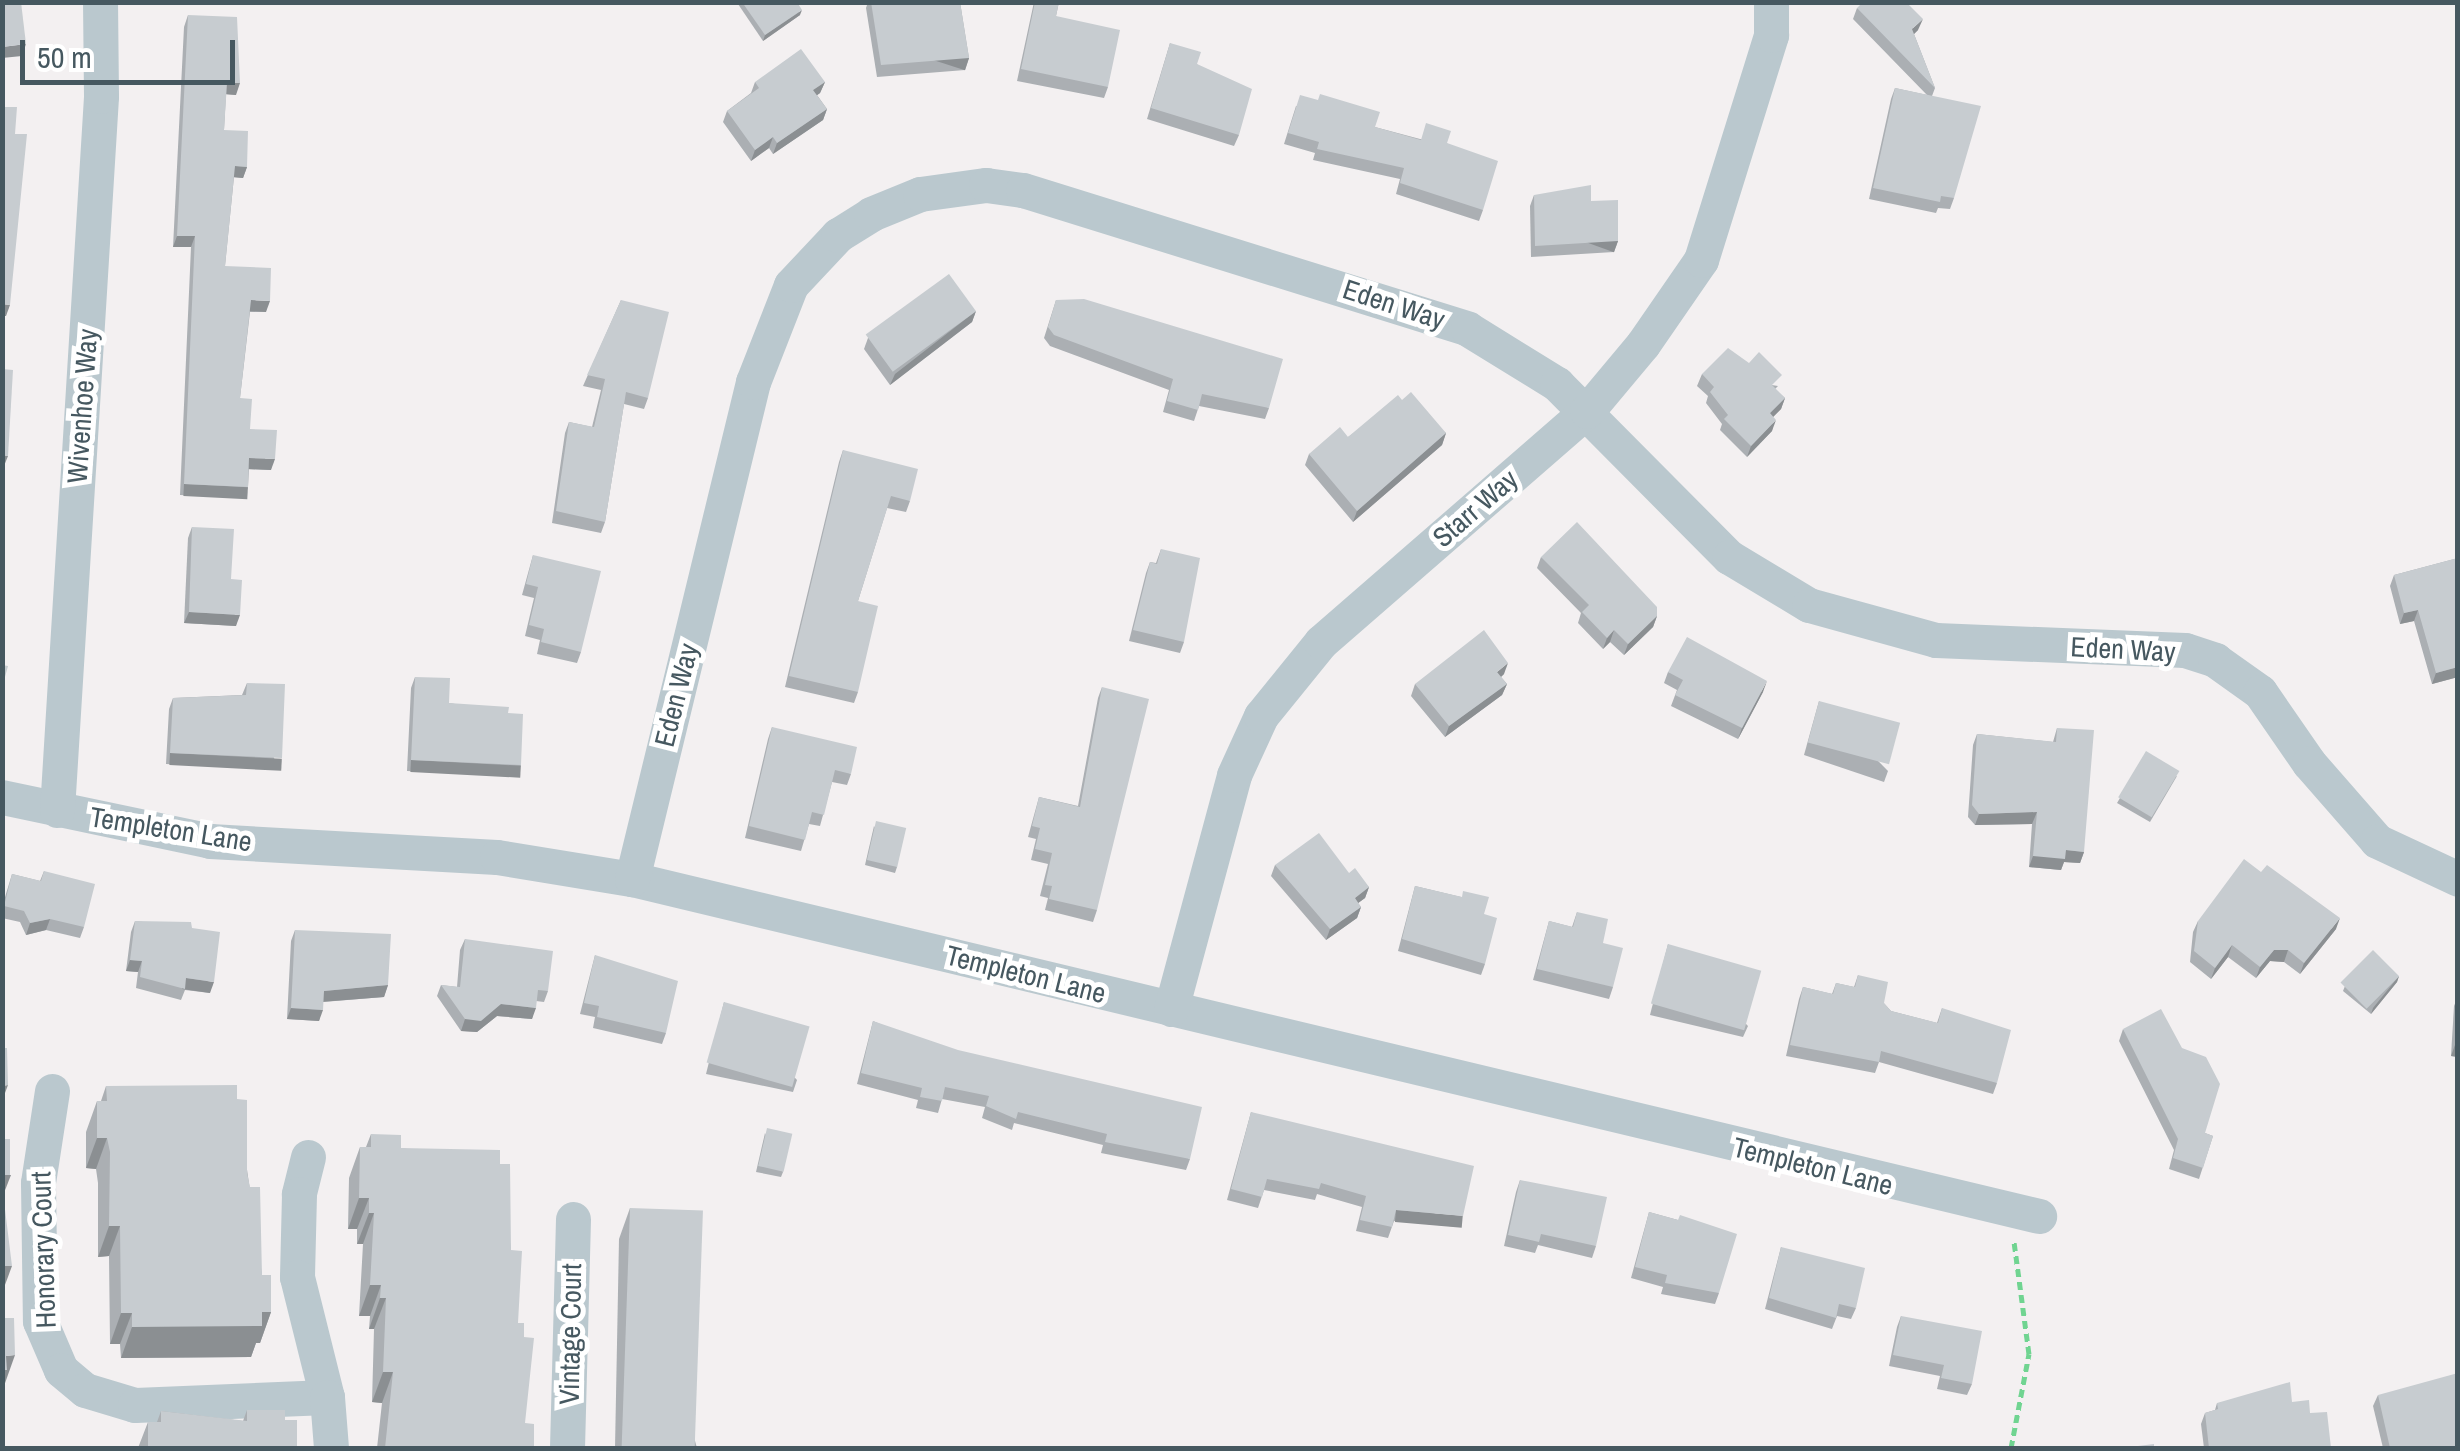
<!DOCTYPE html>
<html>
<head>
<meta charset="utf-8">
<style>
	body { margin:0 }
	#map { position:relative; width:2460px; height:1451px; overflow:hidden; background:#f3f0f1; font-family:"Archivo Narrow",sans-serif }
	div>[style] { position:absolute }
	.path>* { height:5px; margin-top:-2.5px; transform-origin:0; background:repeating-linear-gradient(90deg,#70d491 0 8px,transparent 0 13px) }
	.minor>* { height:35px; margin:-17.5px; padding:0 17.5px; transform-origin:17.5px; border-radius:17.5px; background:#bac8ce }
	.wall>* { inset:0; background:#abafb3 }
	.shaded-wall>* { inset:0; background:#8b8f92; transform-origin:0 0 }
	.building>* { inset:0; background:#c7ccd0; transform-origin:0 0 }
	span { translate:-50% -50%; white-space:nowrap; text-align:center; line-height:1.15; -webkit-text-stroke:10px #fff; paint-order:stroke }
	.street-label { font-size:28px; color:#465860 }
	.frame { position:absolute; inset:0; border:5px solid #465860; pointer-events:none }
	.scale { position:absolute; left:20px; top:40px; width:215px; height:45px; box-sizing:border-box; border:5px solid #465860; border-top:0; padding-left:12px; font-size:30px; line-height:35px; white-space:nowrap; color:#465860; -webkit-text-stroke:8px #fff; paint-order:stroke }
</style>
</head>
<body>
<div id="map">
	<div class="path">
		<i style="left:2011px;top:1448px;width:96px;rotate:-79.2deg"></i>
		<i style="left:2029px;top:1354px;width:114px;rotate:-97.6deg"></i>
	</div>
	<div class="minor">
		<i style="left:2px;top:797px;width:213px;rotate:11.9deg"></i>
		<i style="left:210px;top:841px;width:287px;rotate:3.2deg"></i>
		<i style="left:497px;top:857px;width:137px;rotate:9.3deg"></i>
		<i style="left:632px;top:879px;width:1447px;rotate:13.47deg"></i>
		<i style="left:57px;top:810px;width:715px;rotate:-86.47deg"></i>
		<i style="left:101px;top:96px;width:94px;rotate:-90.6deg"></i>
		<i style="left:632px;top:879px;width:512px;rotate:-76.32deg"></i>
		<i style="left:753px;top:382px;width:104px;rotate:-68.6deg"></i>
		<i style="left:791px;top:285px;width:69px;rotate:-46.8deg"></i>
		<i style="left:838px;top:235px;width:39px;rotate:-32deg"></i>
		<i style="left:871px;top:214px;width:53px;rotate:-22.2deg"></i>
		<i style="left:920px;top:194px;width:67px;rotate:-7.8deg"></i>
		<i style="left:986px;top:185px;width:37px;rotate:8deg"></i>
		<i style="left:1023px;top:190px;width:466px;rotate:17.3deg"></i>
		<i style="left:1468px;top:329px;width:105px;rotate:31.7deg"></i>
		<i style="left:1557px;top:384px;width:244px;rotate:45.2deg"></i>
		<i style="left:1729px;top:557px;width:93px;rotate:31deg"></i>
		<i style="left:1809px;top:605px;width:132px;rotate:15.4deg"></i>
		<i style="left:1936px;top:640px;width:249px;rotate:2.3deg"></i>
		<i style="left:2185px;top:650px;width:32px;rotate:18deg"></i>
		<i style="left:2215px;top:660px;width:55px;rotate:35.4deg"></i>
		<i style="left:2260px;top:692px;width:86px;rotate:55.4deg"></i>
		<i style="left:2309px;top:763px;width:103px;rotate:48.9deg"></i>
		<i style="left:2377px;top:841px;width:89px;rotate:25.1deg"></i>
		<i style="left:1171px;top:1009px;width:242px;rotate:-74.9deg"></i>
		<i style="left:1234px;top:775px;width:65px;rotate:-65.4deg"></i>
		<i style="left:1261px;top:716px;width:95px;rotate:-51deg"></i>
		<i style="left:1321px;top:642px;width:352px;rotate:-41deg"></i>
		<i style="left:1587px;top:411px;width:87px;rotate:-50.1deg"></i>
		<i style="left:1643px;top:344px;width:102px;rotate:-55.4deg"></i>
		<i style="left:1701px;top:260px;width:236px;rotate:-72.7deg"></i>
		<i style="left:1771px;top:35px;width:33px;rotate:-90deg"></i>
		<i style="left:52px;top:1091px;width:93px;rotate:98.7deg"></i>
		<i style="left:38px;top:1183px;width:138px;rotate:89.2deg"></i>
		<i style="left:40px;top:1321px;width:53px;rotate:66.8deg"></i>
		<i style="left:61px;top:1370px;width:31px;rotate:40deg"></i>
		<i style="left:85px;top:1390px;width:52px;rotate:16.7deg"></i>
		<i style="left:135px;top:1405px;width:192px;rotate:-2.4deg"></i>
		<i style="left:308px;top:1157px;width:38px;rotate:104deg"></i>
		<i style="left:299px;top:1194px;width:83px;rotate:91.4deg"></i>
		<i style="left:297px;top:1277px;width:124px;rotate:76deg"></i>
		<i style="left:327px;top:1397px;width:51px;rotate:85.5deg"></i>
		<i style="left:567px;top:1448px;width:229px;rotate:-88.5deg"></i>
	</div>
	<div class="wall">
		<i style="clip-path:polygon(738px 2px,797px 2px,800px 15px,763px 41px,738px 4px)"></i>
		<i style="clip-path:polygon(868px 2px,960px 2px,969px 58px,965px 70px,877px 77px,866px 8px)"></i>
		<i style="clip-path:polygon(1034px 2px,1059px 2px,1056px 16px,1108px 87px,1104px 98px,1017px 81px)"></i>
		<i style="clip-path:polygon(1857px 8px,1918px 30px,1914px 34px,1935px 88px,1932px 96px,1954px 198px,1950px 209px,1938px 208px,1936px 213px,1869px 199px,1891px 99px,1895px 88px,1927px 95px,1853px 19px)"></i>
		<i style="clip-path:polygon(188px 15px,236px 95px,226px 94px,224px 130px,247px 167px,243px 178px,234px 177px,225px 266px,266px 312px,250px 312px,240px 398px,250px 429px,271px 470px,249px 469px,248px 487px,244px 498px,180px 495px,191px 247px,173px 247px,184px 27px)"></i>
		<i style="clip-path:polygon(1170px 43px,1197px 64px,1239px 135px,1234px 146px,1147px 119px)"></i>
		<i style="clip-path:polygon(755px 82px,825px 82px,820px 93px,817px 95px,827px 109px,823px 120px,773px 154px,769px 148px,751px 161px,723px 122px,727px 111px,751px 93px)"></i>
		<i style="clip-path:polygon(1296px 106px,1420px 139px,1447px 143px,1483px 210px,1479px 221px,1396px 194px,1400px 179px,1313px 160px,1315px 153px,1284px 144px)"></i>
		<i style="clip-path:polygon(1534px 195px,1618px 241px,1614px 252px,1531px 257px,1530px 206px)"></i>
		<i style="clip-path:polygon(621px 300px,648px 398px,644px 409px,624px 404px,605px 522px,601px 533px,552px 523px,565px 433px,569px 422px,592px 427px,601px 390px,583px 386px)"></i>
		<i style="clip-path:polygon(1056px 300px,1269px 408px,1265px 419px,1199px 406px,1194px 421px,1163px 412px,1169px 390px,1050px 346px,1044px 338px)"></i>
		<i style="clip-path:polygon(976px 311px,972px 322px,890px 385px,864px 349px,868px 338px)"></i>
		<i style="clip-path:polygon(1702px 374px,1778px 386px,1775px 389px,1785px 398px,1781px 409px,1773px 417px,1772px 431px,1747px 457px,1720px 430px,1722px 424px,1706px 403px,1708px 396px,1697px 386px)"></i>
		<i style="clip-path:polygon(1402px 400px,1446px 433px,1442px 445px,1353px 522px,1305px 465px,1309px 454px,1348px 437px)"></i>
		<i style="clip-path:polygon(843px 450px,910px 501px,906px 512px,887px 508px,858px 601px,858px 692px,854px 703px,785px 687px,839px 462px)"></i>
		<i style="clip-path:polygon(192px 527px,231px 579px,236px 626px,184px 623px,188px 538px)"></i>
		<i style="clip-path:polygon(1161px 549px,1184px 642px,1180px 653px,1129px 641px,1146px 573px,1150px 562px,1156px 563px)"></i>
		<i style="clip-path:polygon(533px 555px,581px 652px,577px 663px,537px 654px,540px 640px,525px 636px,534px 598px,522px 595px)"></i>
		<i style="clip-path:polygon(1541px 557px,1657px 616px,1653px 627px,1624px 655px,1610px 642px,1603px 649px,1578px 623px,1581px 613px,1537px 568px)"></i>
		<i style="clip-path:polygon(2458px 558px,2458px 677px,2432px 684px,2414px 621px,2400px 624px,2390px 586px,2394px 575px)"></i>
		<i style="clip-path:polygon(1668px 672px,1763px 692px,1738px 739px,1671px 706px,1677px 690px,1664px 683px)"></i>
		<i style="clip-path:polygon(1504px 674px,1501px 677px,1507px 684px,1502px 695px,1445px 737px,1411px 696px,1415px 684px)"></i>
		<i style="clip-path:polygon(415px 677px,449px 703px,508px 713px,521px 765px,517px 776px,407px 771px,411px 688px)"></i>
		<i style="clip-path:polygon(247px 683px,278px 769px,166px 764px,169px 709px,173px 698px,242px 695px)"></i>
		<i style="clip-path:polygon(1102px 687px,1097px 910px,1093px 922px,1045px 910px,1048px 898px,1040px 896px,1048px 864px,1031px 860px,1036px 839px,1028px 837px,1039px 797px,1078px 806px,1098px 698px)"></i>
		<i style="clip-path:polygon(1819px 701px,1888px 771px,1884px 782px,1804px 755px)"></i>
		<i style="clip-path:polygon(772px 727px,851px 774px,847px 785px,832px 782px,820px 826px,809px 824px,801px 851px,745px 838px,768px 739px)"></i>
		<i style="clip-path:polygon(2057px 728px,2084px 852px,2080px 863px,2064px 862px,2061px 870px,2029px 867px,2032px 824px,1975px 825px,1968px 817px,1973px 745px,1977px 734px,2053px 742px)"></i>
		<i style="clip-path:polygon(2177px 776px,2150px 822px,2117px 803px,2120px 798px)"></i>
		<i style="clip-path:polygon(874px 826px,897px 867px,895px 873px,865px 865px)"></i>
		<i style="clip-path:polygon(1275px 865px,1349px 873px,1369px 887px,1365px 898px,1358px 903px,1361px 907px,1357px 918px,1326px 940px,1271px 876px)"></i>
		<i style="clip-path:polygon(44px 871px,84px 927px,80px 938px,46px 930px,26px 935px,20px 922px,2px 918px,2px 907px,12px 874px,40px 881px)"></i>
		<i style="clip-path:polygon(1415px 886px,1461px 897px,1484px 914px,1485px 964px,1481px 975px,1398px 951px)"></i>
		<i style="clip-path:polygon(1577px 912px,1603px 943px,1613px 987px,1609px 999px,1533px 980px,1549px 921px,1572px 927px)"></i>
		<i style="clip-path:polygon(135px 921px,192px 928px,210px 993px,185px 990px,181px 1000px,136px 988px,138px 972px,126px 971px,131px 932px)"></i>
		<i style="clip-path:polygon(2198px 921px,2336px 929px,2300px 974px,2284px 962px,2270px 961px,2256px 978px,2228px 957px,2211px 979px,2190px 962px,2193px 932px)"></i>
		<i style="clip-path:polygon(295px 930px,388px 985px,384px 997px,323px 1002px,319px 1021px,287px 1019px,291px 941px)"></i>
		<i style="clip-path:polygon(465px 939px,548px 991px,544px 1002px,536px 1001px,532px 1019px,497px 1016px,477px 1032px,461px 1031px,437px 996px,441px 985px,457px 987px,460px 950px)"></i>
		<i style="clip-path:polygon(1668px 944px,1748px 1026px,1743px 1037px,1650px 1015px)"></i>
		<i style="clip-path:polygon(595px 955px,666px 1033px,662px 1044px,593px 1028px,595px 1017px,580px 1014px)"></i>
		<i style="clip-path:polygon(1858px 975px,1891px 1011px,1937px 1023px,1942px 1008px,1997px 1083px,1993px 1094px,1879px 1062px,1875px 1073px,1786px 1056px,1799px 999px,1803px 987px,1832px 994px,1836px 983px,1854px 987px)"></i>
		<i style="clip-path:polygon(2399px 976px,2397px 982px,2371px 1014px,2343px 991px,2345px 986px)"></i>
		<i style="clip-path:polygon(2458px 996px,2458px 1057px,2451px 1056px,2454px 1006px)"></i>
		<i style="clip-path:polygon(724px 1002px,797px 1080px,793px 1092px,706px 1074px)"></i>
		<i style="clip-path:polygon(873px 1021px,1190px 1159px,1186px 1170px,1101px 1153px,1103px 1145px,1014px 1123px,1012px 1130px,982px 1118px,985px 1107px,942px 1099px,938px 1113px,916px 1108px,918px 1100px,857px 1084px)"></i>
		<i style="clip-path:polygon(2123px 1029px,2205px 1133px,2213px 1136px,2199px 1179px,2169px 1169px,2174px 1150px,2119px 1041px)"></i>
		<i style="clip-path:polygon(106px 1086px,237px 1099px,262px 1275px,271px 1312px,260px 1343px,256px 1343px,251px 1357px,121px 1358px,120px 1344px,110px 1344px,109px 1256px,98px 1257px,98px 1183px,96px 1169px,86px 1168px,86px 1132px,97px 1101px,101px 1101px)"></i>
		<i style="clip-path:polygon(1251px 1112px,1459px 1227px,1394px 1221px,1388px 1238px,1356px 1231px,1362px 1207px,1317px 1194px,1315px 1200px,1264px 1190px,1258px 1208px,1227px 1200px)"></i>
		<i style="clip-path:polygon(765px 1133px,783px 1172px,781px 1177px,756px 1172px)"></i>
		<i style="clip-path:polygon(371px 1134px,401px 1148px,500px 1164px,511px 1250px,525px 1423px,534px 1448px,377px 1448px,382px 1403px,372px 1402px,374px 1329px,369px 1329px,370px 1316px,359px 1316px,363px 1244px,357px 1244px,357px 1229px,348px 1229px,349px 1178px,360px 1147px,366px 1147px)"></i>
		<i style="clip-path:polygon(1520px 1180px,1596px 1246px,1592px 1258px,1538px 1245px,1535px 1253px,1504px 1246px,1516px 1192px)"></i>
		<i style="clip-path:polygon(630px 1208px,697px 1448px,615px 1448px,619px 1239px)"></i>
		<i style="clip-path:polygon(1649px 1212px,1678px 1220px,1719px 1293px,1715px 1304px,1661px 1294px,1663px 1287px,1631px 1278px)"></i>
		<i style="clip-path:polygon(1781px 1247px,1856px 1308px,1851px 1319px,1837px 1316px,1832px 1329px,1765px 1309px)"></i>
		<i style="clip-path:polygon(1901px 1316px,1972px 1384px,1967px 1395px,1937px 1389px,1940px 1376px,1889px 1366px,1897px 1327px)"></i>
		<i style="clip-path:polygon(2378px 1395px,2458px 1448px,2383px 1448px,2373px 1406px)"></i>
		<i style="clip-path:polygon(2292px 1402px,2310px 1413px,2331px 1448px,2204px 1448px,2201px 1424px,2205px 1413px,2215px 1410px,2217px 1403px)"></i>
		<i style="clip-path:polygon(247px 1410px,285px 1420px,297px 1448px,138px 1448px,148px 1422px,157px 1422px,161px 1411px,243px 1421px)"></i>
	</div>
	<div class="shaded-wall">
		<i style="clip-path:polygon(802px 10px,800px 15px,763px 41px,765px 35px)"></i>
		<i style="clip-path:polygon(1923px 19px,1918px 30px,1908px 40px,1912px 29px)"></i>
		<i style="clip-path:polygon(26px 44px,22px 56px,2px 58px,2px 47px)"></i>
		<i style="left:969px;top:58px;width:13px;height:88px;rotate:108deg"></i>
		<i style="clip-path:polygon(825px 82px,820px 93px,809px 101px,813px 90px)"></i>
		<i style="clip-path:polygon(227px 83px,240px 83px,236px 95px,223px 94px)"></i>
		<i style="clip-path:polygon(827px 109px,823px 120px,773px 154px,777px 143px)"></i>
		<i style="clip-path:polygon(773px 137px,769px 148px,751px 161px,755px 150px)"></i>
		<i style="clip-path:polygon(235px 166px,247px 167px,243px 178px,231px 177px)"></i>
		<i style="clip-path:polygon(177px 236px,195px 236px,191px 247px,173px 247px)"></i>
		<i style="left:1618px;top:241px;width:12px;height:83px;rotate:110deg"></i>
		<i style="clip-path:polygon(251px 300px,270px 301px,266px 312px,247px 311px)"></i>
		<i style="clip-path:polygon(2px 304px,10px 305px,6px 316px,2px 316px)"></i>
		<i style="clip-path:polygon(976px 311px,972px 322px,890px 385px,895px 374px)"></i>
		<i style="clip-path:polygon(1785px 398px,1781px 409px,1766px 424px,1770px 413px)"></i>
		<i style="clip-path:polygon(1776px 420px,1772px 431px,1747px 457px,1751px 446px)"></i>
		<i style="clip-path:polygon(1446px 433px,1442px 445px,1353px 522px,1357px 511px)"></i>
		<i style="clip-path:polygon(2px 455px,8px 456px,4px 466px,2px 466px)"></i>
		<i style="clip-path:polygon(249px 458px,275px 459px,271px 470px,245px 469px)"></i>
		<i style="left:184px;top:484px;width:64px;height:12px;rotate:3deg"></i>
		<i style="clip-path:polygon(2418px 610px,2414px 621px,2400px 624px,2404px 613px)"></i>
		<i style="clip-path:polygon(189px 612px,240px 615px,236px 626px,184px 623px)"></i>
		<i style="clip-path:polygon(1657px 616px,1653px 627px,1624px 655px,1628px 644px)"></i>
		<i style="clip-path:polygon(1614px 630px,1610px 642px,1603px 649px,1607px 638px)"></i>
		<i style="clip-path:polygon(1508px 663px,1504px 674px,1493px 684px,1497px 672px)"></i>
		<i style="clip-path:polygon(2458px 667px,2458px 677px,2432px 684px,2436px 673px)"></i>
		<i style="clip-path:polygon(1767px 681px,1763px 692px,1738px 739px,1742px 728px)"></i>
		<i style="clip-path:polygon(1507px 684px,1502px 695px,1445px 737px,1449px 726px)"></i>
		<i style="left:170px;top:753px;width:112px;height:12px;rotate:3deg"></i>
		<i style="left:411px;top:760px;width:110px;height:12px;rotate:3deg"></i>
		<i style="clip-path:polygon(2037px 812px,2032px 824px,1975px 825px,1979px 814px)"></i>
		<i style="clip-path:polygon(2066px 850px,2084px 852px,2080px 863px,2064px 862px,2061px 870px,2029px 867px,2033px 856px)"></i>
		<i style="clip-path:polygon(1369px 887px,1365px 898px,1350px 909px,1355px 898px)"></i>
		<i style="clip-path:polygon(1361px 907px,1357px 918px,1326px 940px,1330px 929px)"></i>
		<i style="clip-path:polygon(2340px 918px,2336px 929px,2300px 974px,2304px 963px)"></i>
		<i style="clip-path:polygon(50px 919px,46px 930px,26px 935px,30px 923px)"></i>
		<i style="clip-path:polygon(2232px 945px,2228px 957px,2211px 979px,2215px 968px)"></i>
		<i style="clip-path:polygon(2274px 950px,2288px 950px,2284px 962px,2270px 961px,2256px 978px,2260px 967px)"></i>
		<i style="clip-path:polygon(130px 960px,142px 961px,138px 972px,126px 971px)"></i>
		<i style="clip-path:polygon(2399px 976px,2397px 982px,2371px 1014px,2373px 1008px)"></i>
		<i style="clip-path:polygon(186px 978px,214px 982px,210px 993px,182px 989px)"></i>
		<i style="clip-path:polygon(388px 985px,384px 997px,320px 1002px,324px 991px)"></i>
		<i style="clip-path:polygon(501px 1004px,536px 1008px,532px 1019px,497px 1016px,477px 1032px,461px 1031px,465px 1019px)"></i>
		<i style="clip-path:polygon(291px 1008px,323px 1010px,319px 1021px,287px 1019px)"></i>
		<i style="clip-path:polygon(2455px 1045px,2458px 1045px,2458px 1057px,2451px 1056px)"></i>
		<i style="clip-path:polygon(8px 1085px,2px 1101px,2px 1086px)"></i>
		<i style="clip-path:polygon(97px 1138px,107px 1138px,96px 1169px,86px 1168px)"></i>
		<i style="clip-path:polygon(2px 1175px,11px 1175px,2px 1198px)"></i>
		<i style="clip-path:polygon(359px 1198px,369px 1198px,357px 1229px,348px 1229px)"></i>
		<i style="left:1396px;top:1210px;width:67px;height:12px;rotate:5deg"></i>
		<i style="clip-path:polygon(369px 1213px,374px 1213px,363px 1244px,357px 1244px)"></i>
		<i style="clip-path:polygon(109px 1226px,120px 1226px,109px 1256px,98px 1257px)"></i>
		<i style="clip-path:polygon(3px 1266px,12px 1266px,2px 1293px)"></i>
		<i style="clip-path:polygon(370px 1285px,381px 1285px,370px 1316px,359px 1316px)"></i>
		<i style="clip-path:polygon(380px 1298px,386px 1298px,374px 1329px,369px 1329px)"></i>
		<i style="clip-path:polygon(262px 1312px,271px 1312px,260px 1343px,256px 1343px,251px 1357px,121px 1358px,132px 1327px)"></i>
		<i style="clip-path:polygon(121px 1313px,132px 1313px,120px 1344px,110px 1344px)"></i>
		<i style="clip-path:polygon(15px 1355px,4px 1386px,2px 1386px,2px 1366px,6px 1356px)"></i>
		<i style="clip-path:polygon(383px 1372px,393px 1372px,382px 1403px,372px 1402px)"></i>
	</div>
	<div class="building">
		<i style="clip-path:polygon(2px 2px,21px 2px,26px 44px,2px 47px)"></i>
		<i style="clip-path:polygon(742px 2px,797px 2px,802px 10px,765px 35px)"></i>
		<i style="clip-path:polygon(871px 2px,960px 2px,969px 58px,881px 65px)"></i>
		<i style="clip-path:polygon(1035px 2px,1059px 2px,1056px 16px,1120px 30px,1108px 87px,1021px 69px)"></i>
		<i style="clip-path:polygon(1863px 2px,1906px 2px,1923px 19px,1912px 29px,1935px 88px,1857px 8px)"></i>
		<i style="clip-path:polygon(188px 15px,237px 17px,240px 83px,227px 83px,224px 130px,248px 131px,247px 167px,235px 166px,225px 266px,271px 268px,270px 301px,251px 300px,240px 398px,252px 399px,250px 429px,277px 430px,275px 459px,249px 458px,248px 487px,184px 484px,195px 236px,177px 236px)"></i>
		<i style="clip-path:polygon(1170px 43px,1201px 52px,1197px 64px,1252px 89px,1239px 135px,1151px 108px)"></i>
		<i style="clip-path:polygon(801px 49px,825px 82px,813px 90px,827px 109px,777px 143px,773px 137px,755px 150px,727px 111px,759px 88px,755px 82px)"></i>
		<i style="clip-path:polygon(1895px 88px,1981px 106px,1954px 198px,1941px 196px,1940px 202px,1873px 188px)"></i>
		<i style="clip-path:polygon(1320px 94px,1380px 112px,1375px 127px,1421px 140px,1426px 123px,1451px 131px,1447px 143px,1498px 161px,1483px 210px,1400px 183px,1404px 168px,1317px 149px,1319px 142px,1288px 133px,1300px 95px,1318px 100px)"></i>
		<i style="clip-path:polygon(2px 107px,17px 107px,15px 134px,27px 134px,10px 305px,2px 304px)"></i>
		<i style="clip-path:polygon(1591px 185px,1591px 201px,1618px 200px,1618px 241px,1535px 246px,1534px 195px)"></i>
		<i style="left:949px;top:274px;width:46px;height:103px;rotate:54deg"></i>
		<i style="clip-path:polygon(1084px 299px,1283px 359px,1269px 408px,1202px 394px,1198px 410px,1167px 401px,1173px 379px,1054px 335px,1048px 327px,1056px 300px)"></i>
		<i style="clip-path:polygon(621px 300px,669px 312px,648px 398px,626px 392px,605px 522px,556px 511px,569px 422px,594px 427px,605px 379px,587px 375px)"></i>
		<i style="clip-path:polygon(1728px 348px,1749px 363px,1759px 352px,1782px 375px,1772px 385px,1785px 398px,1770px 413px,1776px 420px,1751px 446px,1724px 419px,1728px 415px,1710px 392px,1714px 387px,1702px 374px)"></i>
		<i style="clip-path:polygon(2px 369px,13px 370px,8px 456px,2px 455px)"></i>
		<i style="clip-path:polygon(1411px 392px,1446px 433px,1357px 511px,1309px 454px,1340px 427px,1348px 437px,1398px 395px,1402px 400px)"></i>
		<i style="clip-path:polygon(843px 450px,918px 469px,910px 501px,891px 496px,858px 601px,878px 606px,858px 692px,789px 676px)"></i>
		<i style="clip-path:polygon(2px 500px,5px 500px,2px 566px)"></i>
		<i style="clip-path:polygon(1577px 522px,1657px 607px,1657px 616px,1628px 644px,1614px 630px,1607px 638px,1582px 612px,1589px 605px,1541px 557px)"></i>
		<i style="clip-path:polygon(192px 527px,234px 529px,231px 579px,242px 580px,240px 615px,189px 612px)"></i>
		<i style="clip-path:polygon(1161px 549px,1200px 558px,1184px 642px,1133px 630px,1150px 562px,1157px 564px)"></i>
		<i style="clip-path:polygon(533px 555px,601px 571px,581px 652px,541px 642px,544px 629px,529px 625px,538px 587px,526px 584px)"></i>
		<i style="clip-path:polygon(2458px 558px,2458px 667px,2436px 673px,2418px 610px,2404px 613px,2394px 575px)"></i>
		<i style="clip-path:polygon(1484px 630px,1508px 663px,1497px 672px,1507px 684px,1449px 726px,1415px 684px)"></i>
		<i style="clip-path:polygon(1687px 637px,1767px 681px,1742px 728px,1675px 695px,1683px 680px,1668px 672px)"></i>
		<i style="clip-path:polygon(2px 665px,8px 666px,2px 688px)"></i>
		<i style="clip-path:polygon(415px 677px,450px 678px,449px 703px,509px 707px,508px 713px,523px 714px,521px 765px,411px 760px)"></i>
		<i style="clip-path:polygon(247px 683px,285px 684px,282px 758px,170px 753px,173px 698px,246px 695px)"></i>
		<i style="clip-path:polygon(1102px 687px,1149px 699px,1097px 910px,1049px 899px,1052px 886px,1045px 885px,1052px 853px,1035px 849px,1040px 828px,1032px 826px,1039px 797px,1080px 807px)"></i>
		<i style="left:1819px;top:701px;width:84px;height:43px;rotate:15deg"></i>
		<i style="clip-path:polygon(772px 727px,857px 747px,851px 774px,835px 770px,824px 815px,812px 812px,805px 840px,749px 826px)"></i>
		<i style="clip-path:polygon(2057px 728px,2094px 730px,2084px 852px,2066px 850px,2065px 859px,2033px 856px,2037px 812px,1979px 814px,1972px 805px,1977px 734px,2056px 742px)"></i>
		<i style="left:2146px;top:751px;width:39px;height:54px;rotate:31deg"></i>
		<i style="left:876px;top:821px;width:31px;height:40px;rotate:13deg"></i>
		<i style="clip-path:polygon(1319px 833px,1349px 873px,1355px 868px,1369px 887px,1355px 898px,1361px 907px,1330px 929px,1275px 865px)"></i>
		<i style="clip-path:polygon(2244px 859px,2261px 872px,2267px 865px,2340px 918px,2304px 963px,2288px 950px,2274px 950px,2260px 967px,2232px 945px,2215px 968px,2194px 951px,2198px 921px)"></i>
		<i style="clip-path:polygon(44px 871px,95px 884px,84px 927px,50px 919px,30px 923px,24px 911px,4px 906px,12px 874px,41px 881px)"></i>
		<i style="clip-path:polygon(1415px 886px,1462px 897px,1463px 891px,1489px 897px,1484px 914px,1497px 918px,1485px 964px,1402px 939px)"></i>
		<i style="clip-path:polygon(1577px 912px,1608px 919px,1603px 943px,1623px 948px,1613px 987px,1537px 969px,1549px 921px,1573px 927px)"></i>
		<i style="clip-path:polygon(135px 921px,191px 922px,192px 928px,220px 932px,214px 982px,186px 978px,185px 989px,140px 977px,142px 961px,130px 960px)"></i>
		<i style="clip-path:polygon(295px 930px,391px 934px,388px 985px,324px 991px,323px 1010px,291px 1008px)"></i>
		<i style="clip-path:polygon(465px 939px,553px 951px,548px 991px,538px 990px,536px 1008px,501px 1004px,481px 1021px,465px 1019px,441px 985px,460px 987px)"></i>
		<i style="left:1668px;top:944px;width:97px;height:62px;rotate:16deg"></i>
		<i style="left:2373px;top:950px;width:37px;height:46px;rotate:45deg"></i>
		<i style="clip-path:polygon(595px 955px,678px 981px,666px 1033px,597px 1017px,599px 1006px,584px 1003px)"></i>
		<i style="clip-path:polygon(1858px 975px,1888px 982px,1884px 1003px,1891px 1011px,1938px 1023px,1942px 1008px,2011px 1030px,1997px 1083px,1881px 1051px,1879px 1062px,1790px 1045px,1803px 987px,1833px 994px,1836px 983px,1855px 987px)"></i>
		<i style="clip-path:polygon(2458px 1000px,2458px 1045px,2455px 1045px)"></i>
		<i style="left:724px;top:1002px;width:89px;height:63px;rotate:16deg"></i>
		<i style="clip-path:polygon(2161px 1009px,2182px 1048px,2206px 1057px,2220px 1084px,2205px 1133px,2213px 1136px,2203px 1168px,2173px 1158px,2178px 1139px,2123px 1029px)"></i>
		<i style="clip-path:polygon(873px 1021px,958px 1050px,1202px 1107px,1190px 1159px,1105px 1142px,1107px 1134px,1018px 1112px,1016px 1119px,986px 1106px,989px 1096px,945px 1087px,942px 1101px,920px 1097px,922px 1088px,861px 1073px)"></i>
		<i style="clip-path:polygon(2px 1048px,7px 1048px,8px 1085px,2px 1086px)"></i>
		<i style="clip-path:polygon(237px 1085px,237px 1099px,247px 1100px,247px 1173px,250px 1187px,260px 1187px,262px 1275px,271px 1275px,271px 1312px,262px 1312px,262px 1326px,132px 1327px,132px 1313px,121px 1313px,120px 1226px,109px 1226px,110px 1152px,107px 1138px,97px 1138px,97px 1101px,107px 1101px,106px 1086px)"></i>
		<i style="clip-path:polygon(1251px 1112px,1474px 1166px,1463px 1216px,1396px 1210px,1392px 1227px,1360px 1220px,1366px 1196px,1321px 1183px,1319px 1189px,1267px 1179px,1262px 1197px,1231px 1189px)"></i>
		<i style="left:767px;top:1128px;width:26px;height:39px;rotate:13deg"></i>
		<i style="clip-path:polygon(371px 1134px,401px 1135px,401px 1148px,500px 1150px,500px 1164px,510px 1164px,511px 1250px,522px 1251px,518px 1323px,524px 1323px,524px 1337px,534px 1338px,525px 1423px,534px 1424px,534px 1448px,385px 1448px,393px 1372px,383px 1372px,386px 1298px,380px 1298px,381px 1285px,370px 1285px,374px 1213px,369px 1213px,369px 1198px,359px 1198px,360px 1147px,371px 1147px)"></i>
		<i style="left:2px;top:1139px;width:8px;height:36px"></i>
		<i style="clip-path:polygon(1520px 1180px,1607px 1197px,1596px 1246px,1541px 1234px,1539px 1242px,1508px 1235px)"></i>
		<i style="clip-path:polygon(2px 1185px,12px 1266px,3px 1266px,5px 1318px,14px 1318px,15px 1355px,6px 1356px,7px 1370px,2px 1370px)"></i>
		<i style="left:630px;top:1208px;width:73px;height:240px;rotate:2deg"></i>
		<i style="clip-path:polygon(1649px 1212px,1678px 1220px,1680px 1215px,1737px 1234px,1719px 1293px,1665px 1283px,1667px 1275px,1635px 1267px)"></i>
		<i style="clip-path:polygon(1781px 1247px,1865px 1268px,1856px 1308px,1839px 1304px,1836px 1318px,1769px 1298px)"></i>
		<i style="clip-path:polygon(1901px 1316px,1982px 1331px,1972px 1384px,1941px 1378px,1944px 1365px,1893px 1355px)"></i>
		<i style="clip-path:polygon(2458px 1373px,2458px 1447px,2452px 1448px,2390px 1448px,2378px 1395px)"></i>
		<i style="clip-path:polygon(2290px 1382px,2292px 1402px,2309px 1400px,2310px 1413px,2327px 1412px,2331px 1448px,2209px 1448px,2205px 1413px,2218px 1409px,2217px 1403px)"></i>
		<i style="clip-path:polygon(247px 1410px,285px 1410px,285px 1420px,297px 1420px,297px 1448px,148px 1448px,148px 1422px,161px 1422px,161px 1411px,247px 1421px)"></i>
		<i style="clip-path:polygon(2154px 1444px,2154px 1448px,2122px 1448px)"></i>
	</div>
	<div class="street-label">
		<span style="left:1394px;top:304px;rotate:18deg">Eden Way</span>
		<span style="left:82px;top:406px;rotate:-86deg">Wivenhoe Way</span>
		<span style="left:1475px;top:508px;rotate:-41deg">Starr Way</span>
		<span style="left:2123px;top:649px;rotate:3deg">Eden Way</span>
		<span style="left:676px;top:695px;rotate:-76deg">Eden Way</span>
		<span style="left:171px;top:829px;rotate:9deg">Templeton Lane</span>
		<span style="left:1026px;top:974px;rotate:14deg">Templeton Lane</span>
		<span style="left:1813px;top:1166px;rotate:14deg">Templeton Lane</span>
		<span style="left:43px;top:1250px;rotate:-92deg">Honorary Court</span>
		<span style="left:570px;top:1334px;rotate:-89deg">Vintage Court</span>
	</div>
	<div class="frame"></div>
	<div class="scale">50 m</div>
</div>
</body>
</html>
